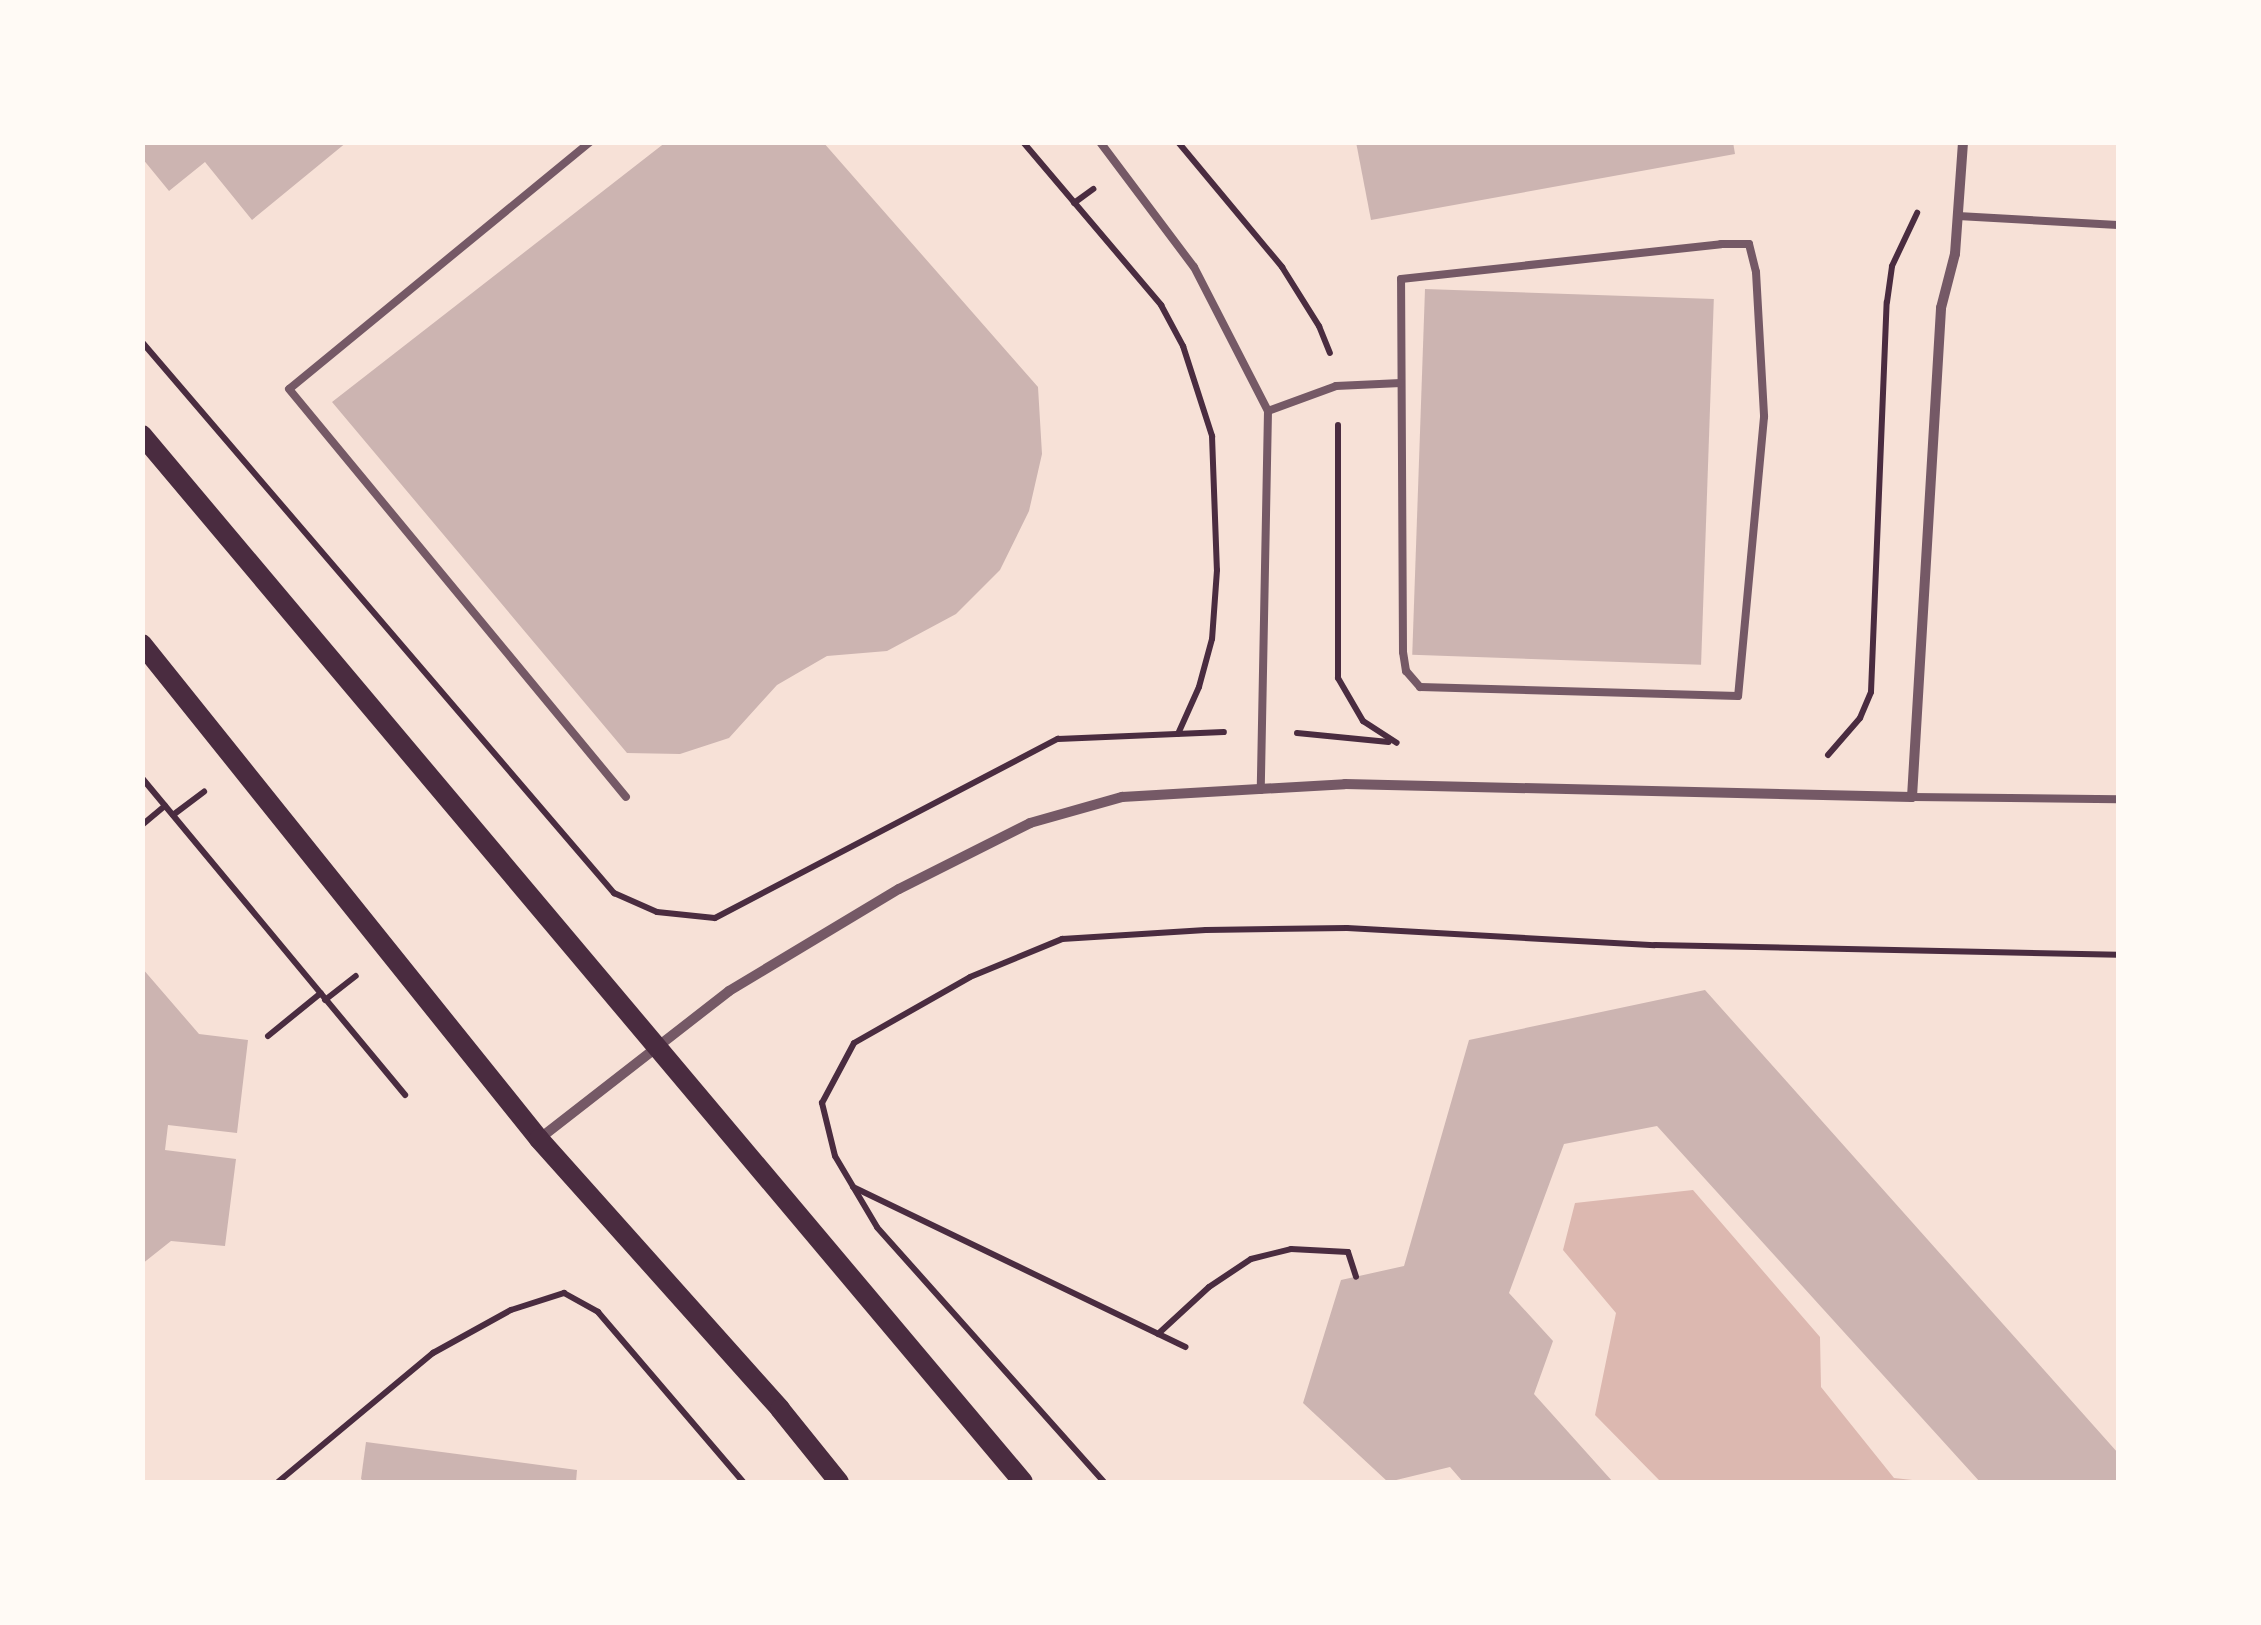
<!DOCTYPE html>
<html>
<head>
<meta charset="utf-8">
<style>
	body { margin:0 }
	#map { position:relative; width:2261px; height:1625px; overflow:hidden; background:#f7e1d7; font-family:Roboto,sans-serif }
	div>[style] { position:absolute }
	.water>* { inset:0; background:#dcb8b0 }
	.building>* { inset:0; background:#ccb4b1; transform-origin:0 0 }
	.path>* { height:6px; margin:-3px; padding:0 3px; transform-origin:3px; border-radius:3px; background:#4a2c40 }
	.service>* { height:8px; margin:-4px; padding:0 4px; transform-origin:4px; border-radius:4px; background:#755966 }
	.minor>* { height:10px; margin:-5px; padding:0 5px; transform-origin:5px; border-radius:5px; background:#755966 }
	.secondary>* { height:20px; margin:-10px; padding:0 10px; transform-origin:10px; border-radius:10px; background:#4a2c40 }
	span { translate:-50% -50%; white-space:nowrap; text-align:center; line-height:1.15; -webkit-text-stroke:10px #fffaf5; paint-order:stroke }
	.frame { position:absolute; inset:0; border:145px solid #fffaf5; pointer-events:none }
</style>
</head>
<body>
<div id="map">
	<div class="water">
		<i style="clip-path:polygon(1693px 1190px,1820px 1337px,1821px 1387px,1894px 1478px,1931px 1482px,1661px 1482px,1595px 1415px,1616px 1313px,1563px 1250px,1575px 1203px)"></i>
	</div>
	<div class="building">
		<i style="clip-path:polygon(142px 142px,347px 142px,252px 220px,205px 162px,169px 191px,142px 158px)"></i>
		<i style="clip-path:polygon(666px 142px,823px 142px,1038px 387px,1042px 454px,1029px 511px,1000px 570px,956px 614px,887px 651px,827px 656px,777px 685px,729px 738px,680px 754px,627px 753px,332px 402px)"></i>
		<i style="clip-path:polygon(1356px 142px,1733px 142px,1735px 154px,1371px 220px)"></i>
		<i style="left:1425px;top:289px;width:289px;height:366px;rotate:2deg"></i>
		<i style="clip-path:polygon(142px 968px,199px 1034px,248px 1040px,237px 1133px,168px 1125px,165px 1150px,236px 1159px,225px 1246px,171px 1241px,142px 1264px)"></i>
		<i style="clip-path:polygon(1705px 990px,2118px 1453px,2118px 1482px,1980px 1482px,1657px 1126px,1564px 1144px,1509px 1293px,1553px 1341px,1534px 1394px,1613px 1482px,1463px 1482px,1450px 1467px,1388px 1482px,1303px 1403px,1341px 1280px,1404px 1266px,1469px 1040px)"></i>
		<i style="clip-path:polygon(366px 1442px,577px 1470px,576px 1482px,365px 1482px,361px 1479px)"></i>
	</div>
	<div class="path">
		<i style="left:1023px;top:142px;width:214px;rotate:49.7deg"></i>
		<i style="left:1161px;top:305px;width:47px;rotate:61.8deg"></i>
		<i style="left:1183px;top:346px;width:95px;rotate:72.1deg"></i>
		<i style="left:1212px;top:436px;width:134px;rotate:87.9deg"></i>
		<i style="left:1217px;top:570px;width:69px;rotate:94.1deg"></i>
		<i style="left:1212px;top:639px;width:50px;rotate:105.2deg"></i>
		<i style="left:1199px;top:687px;width:51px;rotate:114.1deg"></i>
		<i style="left:1178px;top:142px;width:163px;rotate:50.2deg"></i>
		<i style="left:1282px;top:267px;width:70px;rotate:57.9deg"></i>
		<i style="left:1319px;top:326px;width:29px;rotate:68deg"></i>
		<i style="left:1074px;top:203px;width:24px;rotate:-36deg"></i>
		<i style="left:142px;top:342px;width:726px;rotate:49.42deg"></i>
		<i style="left:614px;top:893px;width:47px;rotate:23.8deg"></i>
		<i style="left:657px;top:912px;width:58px;rotate:5.9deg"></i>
		<i style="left:715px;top:918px;width:387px;rotate:-27.6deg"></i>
		<i style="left:1058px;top:739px;width:166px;rotate:-2.4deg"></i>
		<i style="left:1338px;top:425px;width:253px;rotate:90deg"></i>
		<i style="left:1338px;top:678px;width:50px;rotate:59.8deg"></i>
		<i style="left:1363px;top:721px;width:40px;rotate:32.9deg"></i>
		<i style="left:1297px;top:733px;width:92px;rotate:5.6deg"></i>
		<i style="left:1828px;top:755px;width:49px;rotate:-49.1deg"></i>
		<i style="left:1860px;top:718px;width:28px;rotate:-67deg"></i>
		<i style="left:1871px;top:692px;width:390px;rotate:-87.7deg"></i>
		<i style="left:1887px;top:302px;width:36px;rotate:-82deg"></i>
		<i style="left:1892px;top:266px;width:59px;rotate:-64.7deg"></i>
		<i style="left:142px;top:778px;width:412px;rotate:50.3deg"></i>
		<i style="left:173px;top:815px;width:39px;rotate:-37deg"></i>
		<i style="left:142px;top:825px;width:30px;rotate:-40deg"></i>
		<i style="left:325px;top:1000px;width:39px;rotate:-38deg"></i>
		<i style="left:268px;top:1036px;width:68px;rotate:-39.1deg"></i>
		<i style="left:853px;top:1187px;width:369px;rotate:25.7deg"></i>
		<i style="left:1158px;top:1334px;width:69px;rotate:-42.7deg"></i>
		<i style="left:1209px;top:1287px;width:50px;rotate:-33.7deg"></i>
		<i style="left:1251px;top:1259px;width:41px;rotate:-14deg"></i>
		<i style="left:1291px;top:1249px;width:57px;rotate:3deg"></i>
		<i style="left:1348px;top:1252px;width:26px;rotate:72deg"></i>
		<i style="left:278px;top:1482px;width:202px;rotate:-39.8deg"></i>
		<i style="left:433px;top:1353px;width:89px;rotate:-28.9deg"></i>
		<i style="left:511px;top:1310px;width:56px;rotate:-17.8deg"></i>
		<i style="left:564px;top:1293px;width:39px;rotate:29deg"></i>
		<i style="left:598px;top:1312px;width:223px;rotate:49.5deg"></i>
		<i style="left:1104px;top:1482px;width:341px;rotate:-131.7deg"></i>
		<i style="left:877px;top:1227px;width:82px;rotate:-120.6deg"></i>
		<i style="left:835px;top:1156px;width:55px;rotate:-103.8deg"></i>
		<i style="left:822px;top:1103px;width:68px;rotate:-61.9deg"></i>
		<i style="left:854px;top:1043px;width:133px;rotate:-29.6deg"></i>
		<i style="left:970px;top:977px;width:100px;rotate:-22.4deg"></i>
		<i style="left:1062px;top:939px;width:144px;rotate:-3.6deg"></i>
		<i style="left:1206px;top:930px;width:141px;rotate:-0.8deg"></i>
		<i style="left:1347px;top:928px;width:308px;rotate:3.2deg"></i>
		<i style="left:1655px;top:945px;width:463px;rotate:1.2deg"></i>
	</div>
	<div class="service">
		<i style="left:590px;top:142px;width:389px;rotate:140.6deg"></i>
		<i style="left:289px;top:389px;width:529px;rotate:50.44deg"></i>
		<i style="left:1100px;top:142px;width:156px;rotate:53.1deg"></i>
		<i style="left:1194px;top:267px;width:162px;rotate:62.8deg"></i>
		<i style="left:1268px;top:411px;width:379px;rotate:91.1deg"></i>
		<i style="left:1958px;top:216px;width:160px;rotate:3.2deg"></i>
		<i style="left:1721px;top:244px;width:28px"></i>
		<i style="left:1749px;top:244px;width:29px;rotate:76deg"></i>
		<i style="left:1756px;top:272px;width:145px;rotate:86.8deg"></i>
		<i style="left:1764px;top:417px;width:280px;rotate:95.3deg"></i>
		<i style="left:1738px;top:696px;width:318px;rotate:-178.4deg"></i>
		<i style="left:1420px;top:687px;width:21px;rotate:-131deg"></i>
		<i style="left:1406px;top:671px;width:19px;rotate:-99deg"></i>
		<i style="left:1403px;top:652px;width:373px;rotate:-90.3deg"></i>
		<i style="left:1401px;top:279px;width:322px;rotate:-6.2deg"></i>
		<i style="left:1268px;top:411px;width:72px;rotate:-20.2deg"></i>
		<i style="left:1336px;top:386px;width:65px;rotate:-2.6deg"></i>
		<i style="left:1912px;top:797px;width:206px;rotate:0.6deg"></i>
	</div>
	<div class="minor">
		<i style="left:539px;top:1139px;width:241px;rotate:-37.9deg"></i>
		<i style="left:729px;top:991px;width:198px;rotate:-31deg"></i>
		<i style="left:899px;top:889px;width:147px;rotate:-26.7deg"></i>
		<i style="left:1030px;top:823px;width:96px;rotate:-15.8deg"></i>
		<i style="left:1122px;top:797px;width:223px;rotate:-3.3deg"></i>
		<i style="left:1345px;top:784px;width:567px;rotate:1.31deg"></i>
		<i style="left:1912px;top:797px;width:490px;rotate:-86.6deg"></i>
		<i style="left:1941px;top:308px;width:56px;rotate:-75.5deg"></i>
		<i style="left:1955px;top:254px;width:112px;rotate:-85.9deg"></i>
	</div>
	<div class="secondary">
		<i style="left:142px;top:435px;width:1368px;rotate:49.92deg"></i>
		<i style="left:142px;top:644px;width:635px;rotate:51.27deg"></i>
		<i style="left:539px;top:1139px;width:362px;rotate:48.2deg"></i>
		<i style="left:780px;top:1409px;width:94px;rotate:51.1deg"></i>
	</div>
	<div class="frame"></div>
</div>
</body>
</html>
